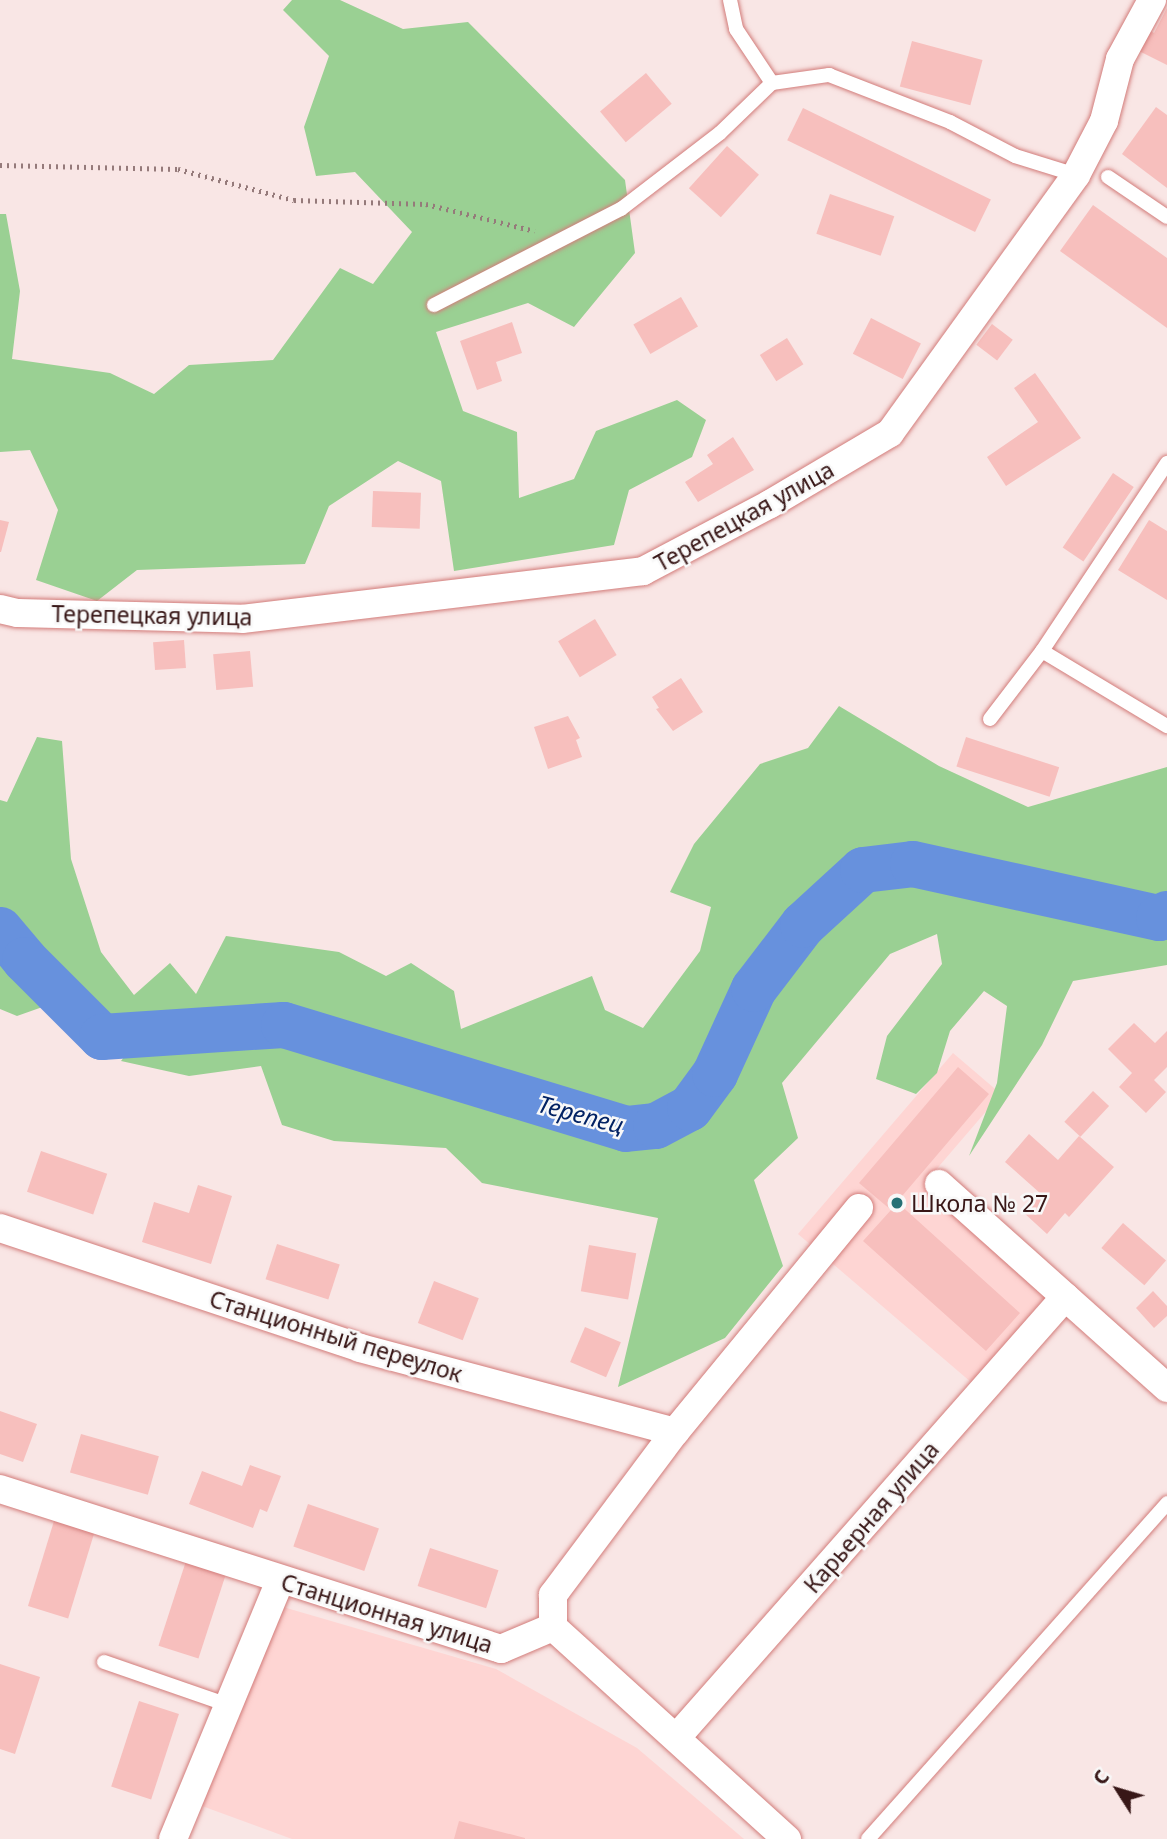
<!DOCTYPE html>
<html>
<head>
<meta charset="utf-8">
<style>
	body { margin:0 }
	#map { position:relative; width:1167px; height:1839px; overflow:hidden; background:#f9e6e5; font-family:"Noto Sans",sans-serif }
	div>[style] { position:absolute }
	.built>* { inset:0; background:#fed5d3 }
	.green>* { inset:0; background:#9ad093 }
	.river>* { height:46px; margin:-23px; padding:0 23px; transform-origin:23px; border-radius:23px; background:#6791dd }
	.building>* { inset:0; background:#f7bfbd; transform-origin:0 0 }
	.path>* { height:4.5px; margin-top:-2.25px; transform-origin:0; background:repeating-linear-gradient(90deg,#957a7a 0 2px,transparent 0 7px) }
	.roads { filter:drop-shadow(0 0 2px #d27c7a) drop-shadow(0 0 2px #d27c7a) }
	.service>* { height:14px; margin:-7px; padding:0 7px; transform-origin:7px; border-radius:7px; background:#fff }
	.minor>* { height:28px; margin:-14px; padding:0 14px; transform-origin:14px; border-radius:14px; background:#fff }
	.dots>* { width:19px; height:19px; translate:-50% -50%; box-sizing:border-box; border:4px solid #f8f8f8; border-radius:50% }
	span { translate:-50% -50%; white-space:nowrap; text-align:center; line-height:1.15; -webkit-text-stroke:5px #f8f8f8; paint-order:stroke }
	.street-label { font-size:23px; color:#381717 }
	.poi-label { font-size:23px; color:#381717 }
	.left { translate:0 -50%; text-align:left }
	.water-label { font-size:24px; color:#022264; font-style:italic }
	.north { position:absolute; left:1083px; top:1755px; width:70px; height:70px; -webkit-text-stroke:5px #f8f8f8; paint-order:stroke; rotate:307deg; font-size:19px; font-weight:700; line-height:28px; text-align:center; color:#381717 }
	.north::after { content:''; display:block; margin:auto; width:24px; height:32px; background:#381717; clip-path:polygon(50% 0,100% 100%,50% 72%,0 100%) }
</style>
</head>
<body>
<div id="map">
	<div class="built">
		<i style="clip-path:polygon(953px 1053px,1001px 1094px,934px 1172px,1060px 1280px,972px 1383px,798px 1234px)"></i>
		<i style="clip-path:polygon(283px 1607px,496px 1669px,637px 1748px,744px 1839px,292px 1839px,202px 1806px,271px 1623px)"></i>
	</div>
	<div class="green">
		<i style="clip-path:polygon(292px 0,340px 0,403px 29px,468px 22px,625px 180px,635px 253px,574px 327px,528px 303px,436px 332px,463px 411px,517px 432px,519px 498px,574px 479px,596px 431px,677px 400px,706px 420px,692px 457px,629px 490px,614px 545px,454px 571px,441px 481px,398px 461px,329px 506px,305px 564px,137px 570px,97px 601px,36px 580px,58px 510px,30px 450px,0 452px,0 214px,6px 214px,20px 291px,12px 359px,110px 373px,154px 394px,189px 365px,273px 360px,340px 268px,373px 284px,412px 232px,355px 172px,316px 176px,304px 127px,329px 56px,283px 10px)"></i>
		<i style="clip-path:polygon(839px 706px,939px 766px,1028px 807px,1167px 767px,1167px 965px,1073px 981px,1042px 1045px,969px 1156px,997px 1083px,1007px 1006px,984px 991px,950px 1031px,937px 1073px,916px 1094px,876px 1079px,887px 1036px,942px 964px,937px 934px,890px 954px,782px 1083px,798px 1138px,754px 1180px,783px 1266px,725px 1338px,618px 1387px,658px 1218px,482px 1183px,446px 1148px,334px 1141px,282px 1125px,261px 1066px,189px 1076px,121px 1061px,151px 1022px,109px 1019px,82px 993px,17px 1016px,0 1009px,0 800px,7px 802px,37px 737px,62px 741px,71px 859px,101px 952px,134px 995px,170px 963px,196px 994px,226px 936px,339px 952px,386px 976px,411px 963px,454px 991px,461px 1029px,592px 976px,605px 1010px,643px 1028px,700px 951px,711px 907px,670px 892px,694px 844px,760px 764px,808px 748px)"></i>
	</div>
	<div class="river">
		<i style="left:0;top:930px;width:39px;rotate:50deg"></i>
		<i style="left:25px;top:960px;width:109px;rotate:45deg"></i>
		<i style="left:102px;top:1037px;width:182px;rotate:-3.8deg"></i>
		<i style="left:284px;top:1025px;width:357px;rotate:16.9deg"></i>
		<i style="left:626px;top:1129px;width:30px;rotate:-6deg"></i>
		<i style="left:656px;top:1126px;width:38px;rotate:-28deg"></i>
		<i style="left:690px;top:1108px;width:42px;rotate:-53.7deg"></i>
		<i style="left:715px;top:1074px;width:94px;rotate:-65.4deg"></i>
		<i style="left:754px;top:989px;width:81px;rotate:-52.6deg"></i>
		<i style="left:803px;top:925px;width:81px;rotate:-42.5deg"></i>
		<i style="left:863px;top:870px;width:50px;rotate:-6.8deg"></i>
		<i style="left:913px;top:864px;width:252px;rotate:12.4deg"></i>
		<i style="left:1159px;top:918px;width:9px;rotate:-27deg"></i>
	</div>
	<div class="building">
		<i style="clip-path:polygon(1167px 8px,1167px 65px,1139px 51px,1149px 30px,1154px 33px)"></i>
		<i style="left:912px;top:41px;width:73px;height:47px;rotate:15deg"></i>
		<i style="left:646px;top:73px;width:40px;height:60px;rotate:50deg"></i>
		<i style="clip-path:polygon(1156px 107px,1167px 115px,1167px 188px,1122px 154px)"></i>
		<i style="left:803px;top:108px;width:209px;height:36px;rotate:26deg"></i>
		<i style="left:727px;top:146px;width:43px;height:57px;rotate:42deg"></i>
		<i style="left:830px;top:194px;width:68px;height:42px;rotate:19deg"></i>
		<i style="clip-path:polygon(1093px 205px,1167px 258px,1167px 328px,1060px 251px)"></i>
		<i style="left:681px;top:297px;width:34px;height:55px;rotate:60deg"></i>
		<i style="left:871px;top:318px;width:56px;height:40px;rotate:27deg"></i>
		<i style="clip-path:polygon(512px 322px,522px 353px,496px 362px,502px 381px,477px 390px,460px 341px)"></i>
		<i style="left:992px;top:324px;width:26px;height:26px;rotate:37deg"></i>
		<i style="left:787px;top:338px;width:31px;height:32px;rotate:58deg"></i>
		<i style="clip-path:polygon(1035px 373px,1081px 438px,1006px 486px,987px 457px,1038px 422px,1014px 388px)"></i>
		<i style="clip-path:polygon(733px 437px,754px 470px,698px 502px,685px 482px,713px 464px,707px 455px)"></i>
		<i style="left:1113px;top:473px;width:25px;height:90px;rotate:34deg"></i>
		<i style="left:373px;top:491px;width:48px;height:36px;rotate:2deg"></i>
		<i style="clip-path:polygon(0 520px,9px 522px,1px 552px,0 552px)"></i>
		<i style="clip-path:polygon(1149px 520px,1167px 531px,1167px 600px,1118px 570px)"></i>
		<i style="left:595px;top:619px;width:42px;height:43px;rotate:59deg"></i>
		<i style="left:184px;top:640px;width:28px;height:31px;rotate:86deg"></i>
		<i style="left:250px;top:651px;width:36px;height:37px;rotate:85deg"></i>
		<i style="clip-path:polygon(681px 678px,703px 712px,673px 731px,656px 709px,659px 708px,652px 697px)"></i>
		<i style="clip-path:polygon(568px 716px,580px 738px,576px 740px,582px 757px,548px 769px,534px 727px)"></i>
		<i style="left:966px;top:737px;width:98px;height:31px;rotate:18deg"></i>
		<i style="clip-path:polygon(1134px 1023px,1155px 1043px,1167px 1031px,1167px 1067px,1154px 1080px,1166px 1092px,1146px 1113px,1119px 1087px,1132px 1073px,1108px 1049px)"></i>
		<i style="clip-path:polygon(958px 1067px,989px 1094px,897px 1202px,1020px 1313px,986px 1351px,863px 1241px,891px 1210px,859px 1183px)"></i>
		<i style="left:1093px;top:1091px;width:22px;height:42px;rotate:43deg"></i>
		<i style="clip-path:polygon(1029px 1134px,1058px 1160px,1079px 1136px,1114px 1167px,1069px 1217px,1065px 1213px,1047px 1234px,1024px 1213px,1041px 1194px,1005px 1162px)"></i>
		<i style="left:41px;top:1151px;width:70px;height:43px;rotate:19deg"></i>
		<i style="clip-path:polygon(198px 1185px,232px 1196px,211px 1264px,142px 1242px,154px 1202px,189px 1213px)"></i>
		<i style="left:1123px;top:1223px;width:57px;height:33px;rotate:41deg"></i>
		<i style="left:277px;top:1244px;width:66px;height:37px;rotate:18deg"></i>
		<i style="left:589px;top:1245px;width:48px;height:47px;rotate:10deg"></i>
		<i style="left:434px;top:1281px;width:48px;height:45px;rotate:21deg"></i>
		<i style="clip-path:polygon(1153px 1291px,1167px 1306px,1167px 1316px,1154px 1328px,1136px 1308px)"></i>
		<i style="left:585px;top:1327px;width:39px;height:38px;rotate:23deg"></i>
		<i style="clip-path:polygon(0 1411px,37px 1424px,23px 1462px,0 1454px)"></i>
		<i style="left:81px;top:1434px;width:81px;height:40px;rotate:16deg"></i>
		<i style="clip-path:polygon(250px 1465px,281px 1476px,267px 1512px,260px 1509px,253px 1528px,189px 1504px,202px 1471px,242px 1486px)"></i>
		<i style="left:308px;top:1504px;width:75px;height:45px;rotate:19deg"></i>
		<i style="left:54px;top:1521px;width:42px;height:89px;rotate:17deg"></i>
		<i style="left:430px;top:1548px;width:72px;height:40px;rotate:18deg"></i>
		<i style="left:186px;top:1561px;width:42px;height:89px;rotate:18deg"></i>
		<i style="clip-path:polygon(0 1664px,40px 1677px,15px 1754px,0 1749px)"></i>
		<i style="left:139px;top:1701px;width:42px;height:90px;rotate:18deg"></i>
		<i style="clip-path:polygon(459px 1821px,525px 1838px,525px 1839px,454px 1839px)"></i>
	</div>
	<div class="path">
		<i style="left:0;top:165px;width:178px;rotate:1.3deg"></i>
		<i style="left:178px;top:169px;width:120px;rotate:15deg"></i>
		<i style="left:294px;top:200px;width:132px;rotate:1.7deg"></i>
		<i style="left:426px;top:204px;width:112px;rotate:13.9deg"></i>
	</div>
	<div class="roads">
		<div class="service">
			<i style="left:730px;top:0;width:30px;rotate:78deg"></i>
			<i style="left:736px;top:29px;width:65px;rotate:56.3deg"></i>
			<i style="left:772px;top:83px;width:58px;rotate:-8deg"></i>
			<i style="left:829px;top:75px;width:130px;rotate:21.2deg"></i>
			<i style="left:950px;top:122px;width:73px;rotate:27.6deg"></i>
			<i style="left:1015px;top:156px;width:64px;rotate:17.3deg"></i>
			<i style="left:1108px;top:177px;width:71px;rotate:34.1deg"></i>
			<i style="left:434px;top:305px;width:210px;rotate:-27.2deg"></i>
			<i style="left:621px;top:209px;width:125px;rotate:-37.5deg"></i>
			<i style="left:720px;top:133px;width:72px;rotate:-43.9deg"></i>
			<i style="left:1042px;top:651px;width:146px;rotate:31deg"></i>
			<i style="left:990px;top:719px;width:86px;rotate:-52.6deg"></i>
			<i style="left:1042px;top:651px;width:226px;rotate:-56.4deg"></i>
			<i style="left:104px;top:1662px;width:131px;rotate:19.1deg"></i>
			<i style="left:868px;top:1839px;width:450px;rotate:-48.3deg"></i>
		</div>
		<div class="minor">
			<i style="left:0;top:609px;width:18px;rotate:13deg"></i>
			<i style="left:18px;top:613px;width:224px;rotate:1.5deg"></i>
			<i style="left:242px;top:619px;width:404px;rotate:-6.8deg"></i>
			<i style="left:643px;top:571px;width:144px;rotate:-27.8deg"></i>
			<i style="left:770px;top:504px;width:139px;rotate:-30.6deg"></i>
			<i style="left:890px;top:433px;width:318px;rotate:-54.2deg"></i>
			<i style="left:1076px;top:175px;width:61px;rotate:-62.6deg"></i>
			<i style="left:1104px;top:121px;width:64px;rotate:-75.5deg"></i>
			<i style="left:1120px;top:59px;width:67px;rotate:-61.5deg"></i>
			<i style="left:939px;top:1184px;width:306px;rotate:41.8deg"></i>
			<i style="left:0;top:1228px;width:379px;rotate:18.4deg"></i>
			<i style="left:360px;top:1348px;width:326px;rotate:14.9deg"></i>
			<i style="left:0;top:1489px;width:526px;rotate:17.71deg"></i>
			<i style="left:501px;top:1649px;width:56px;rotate:-22.9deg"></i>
			<i style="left:553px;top:1627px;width:316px;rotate:42.2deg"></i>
			<i style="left:553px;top:1627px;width:32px;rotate:-90deg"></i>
			<i style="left:553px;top:1595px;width:204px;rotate:-53.2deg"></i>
			<i style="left:675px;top:1432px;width:290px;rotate:-50.6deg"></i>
			<i style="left:677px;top:1737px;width:587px;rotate:-48.59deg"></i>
			<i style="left:173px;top:1839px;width:279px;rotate:-67.5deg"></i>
		</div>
	</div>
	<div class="dots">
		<i style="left:897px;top:1203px;background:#257075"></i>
	</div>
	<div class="street-label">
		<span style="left:744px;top:516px;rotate:-29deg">Терепецкая улица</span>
		<span style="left:152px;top:615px;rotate:1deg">Терепецкая улица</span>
		<span style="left:336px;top:1336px;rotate:17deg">Станционный переулок</span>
		<span style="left:871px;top:1517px;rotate:-49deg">Карьерная улица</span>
		<span style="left:387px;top:1613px;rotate:17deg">Станционная улица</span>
	</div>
	<div class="poi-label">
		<span class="left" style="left:911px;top:1203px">Школа № 27</span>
	</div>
	<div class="water-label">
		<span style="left:581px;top:1114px;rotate:15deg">Терепец</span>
	</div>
	<div class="north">С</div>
</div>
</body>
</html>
